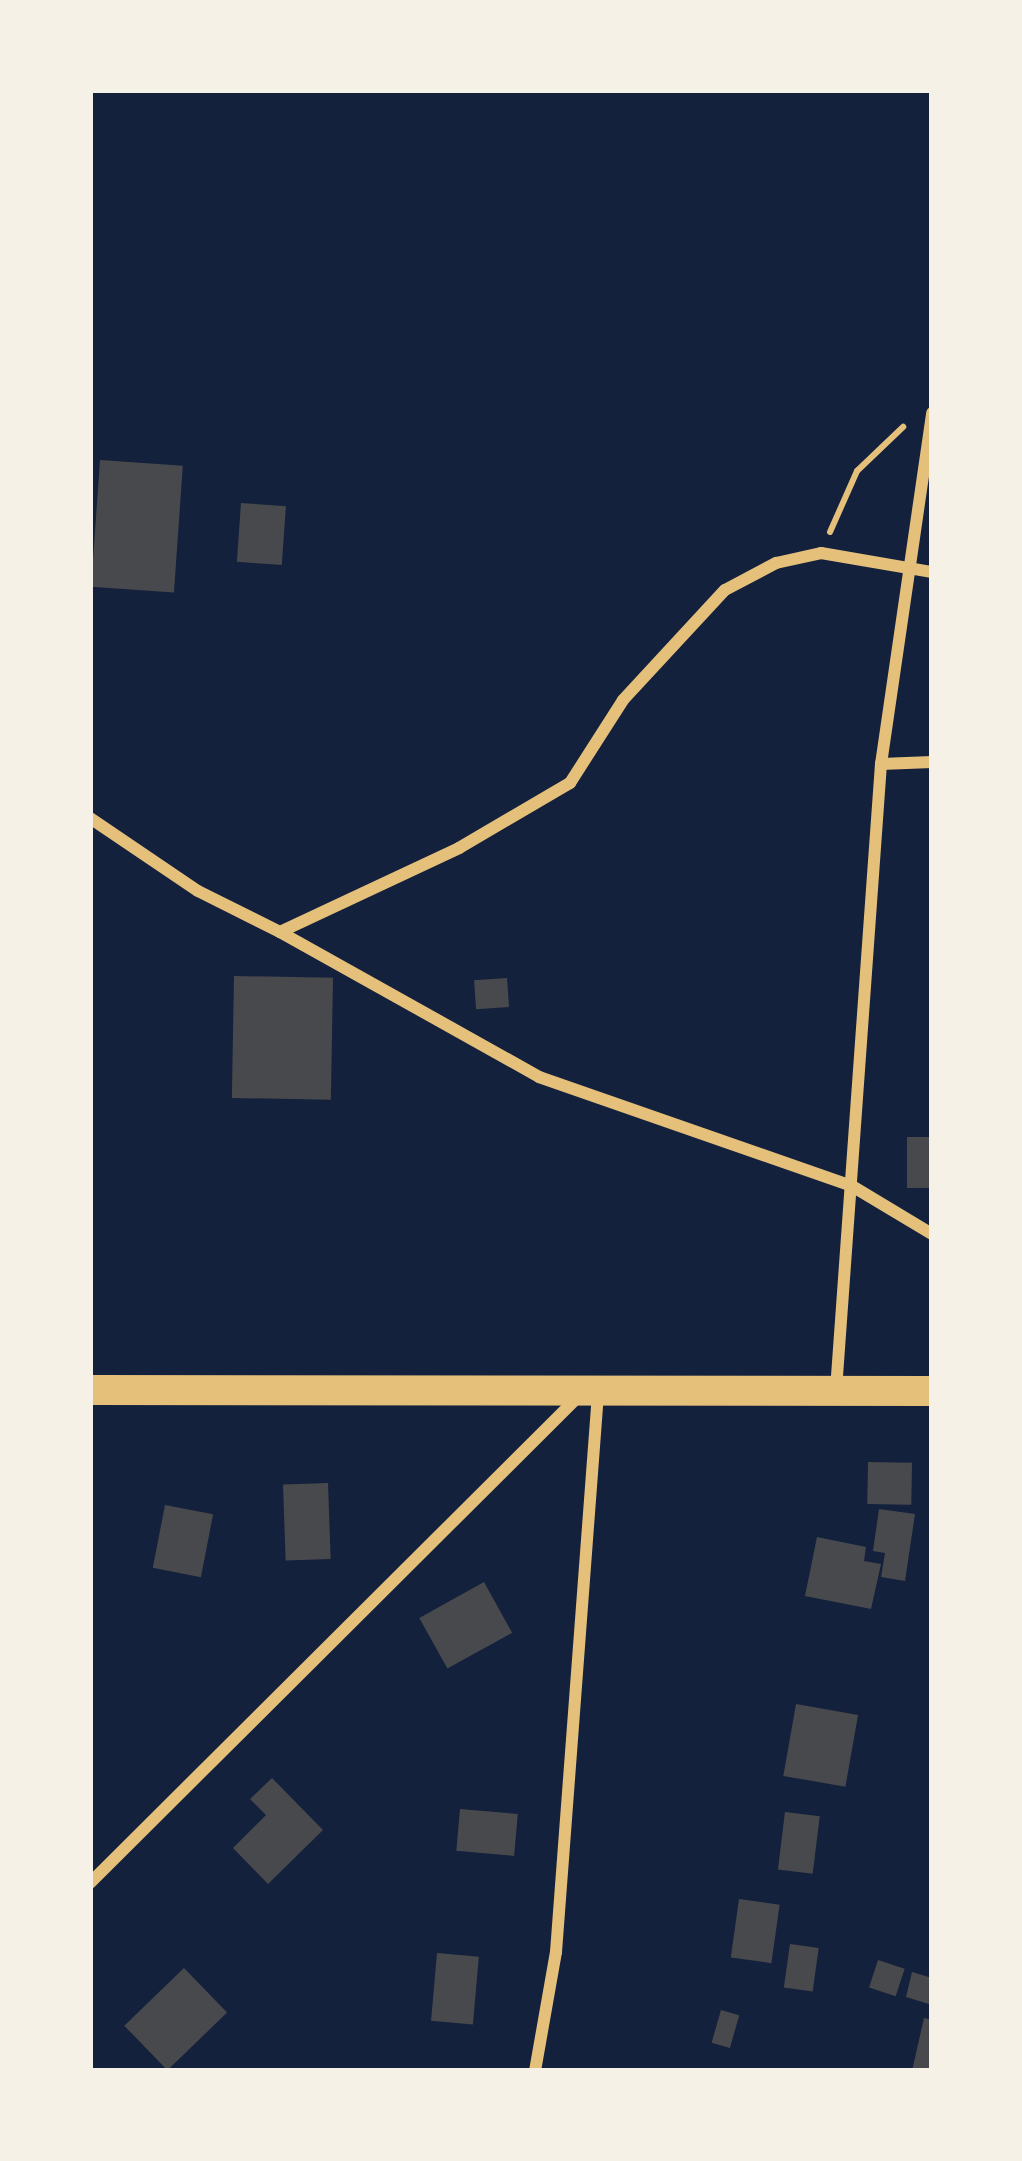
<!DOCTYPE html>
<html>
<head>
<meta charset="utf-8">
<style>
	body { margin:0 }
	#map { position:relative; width:1022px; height:2161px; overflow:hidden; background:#14213d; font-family:Quicksand,sans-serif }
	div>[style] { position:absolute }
	.building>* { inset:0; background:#48494c; transform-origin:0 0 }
	.path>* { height:6px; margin:-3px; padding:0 3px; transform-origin:3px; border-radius:3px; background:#e5c07b }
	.minor>* { height:12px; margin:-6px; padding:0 6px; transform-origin:6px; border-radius:6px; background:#e5c07b }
	.primary>* { height:30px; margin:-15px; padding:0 15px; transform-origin:15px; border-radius:15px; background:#e5c07b }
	span { translate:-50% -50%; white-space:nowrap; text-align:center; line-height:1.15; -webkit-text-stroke:9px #f6f1e7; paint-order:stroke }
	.frame { position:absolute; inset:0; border:93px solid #f6f1e7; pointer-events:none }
</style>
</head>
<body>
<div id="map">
	<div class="building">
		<i style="left:100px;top:460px;width:83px;height:127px;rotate:4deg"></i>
		<i style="left:241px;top:503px;width:45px;height:59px;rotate:4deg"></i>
		<i style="left:234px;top:976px;width:99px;height:122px;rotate:1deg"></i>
		<i style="left:507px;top:978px;width:29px;height:33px;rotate:86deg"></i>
		<i style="left:907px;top:1137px;width:25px;height:51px"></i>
		<i style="left:868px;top:1462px;width:44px;height:42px;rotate:1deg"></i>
		<i style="left:328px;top:1483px;width:76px;height:45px;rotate:88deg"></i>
		<i style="left:165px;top:1505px;width:49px;height:64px;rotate:11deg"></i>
		<i style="clip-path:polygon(879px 1509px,915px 1514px,905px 1581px,881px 1577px,885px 1553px,873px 1551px)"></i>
		<i style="clip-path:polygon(817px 1537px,866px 1547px,864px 1561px,881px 1564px,871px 1609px,805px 1596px)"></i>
		<i style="left:484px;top:1582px;width:58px;height:74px;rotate:61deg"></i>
		<i style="left:796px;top:1704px;width:63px;height:73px;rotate:10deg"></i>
		<i style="clip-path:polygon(272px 1778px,323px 1830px,268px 1884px,233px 1848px,266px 1815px,250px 1799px)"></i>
		<i style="left:460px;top:1809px;width:58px;height:42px;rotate:5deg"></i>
		<i style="left:785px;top:1812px;width:35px;height:58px;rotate:7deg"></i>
		<i style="left:739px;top:1899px;width:41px;height:59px;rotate:8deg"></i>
		<i style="left:790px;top:1944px;width:29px;height:44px;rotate:8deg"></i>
		<i style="left:437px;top:1953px;width:42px;height:68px;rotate:5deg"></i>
		<i style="left:878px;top:1960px;width:28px;height:29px;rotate:18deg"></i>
		<i style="left:184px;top:1968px;width:62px;height:83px;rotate:46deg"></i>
		<i style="clip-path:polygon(912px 1972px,932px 1978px,932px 2005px,906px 1997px)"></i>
		<i style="left:721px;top:2010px;width:19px;height:34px;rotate:16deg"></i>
		<i style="clip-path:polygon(924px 2018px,932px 2020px,932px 2071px,912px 2071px)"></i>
	</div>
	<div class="path">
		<i style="left:830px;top:532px;width:67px;rotate:-66.1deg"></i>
		<i style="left:857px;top:471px;width:64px;rotate:-43.7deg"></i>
	</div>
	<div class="minor">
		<i style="left:881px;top:764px;width:51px;rotate:-2.2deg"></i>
		<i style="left:90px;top:818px;width:130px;rotate:34.1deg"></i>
		<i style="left:198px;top:891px;width:92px;rotate:26.6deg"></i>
		<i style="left:280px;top:932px;width:198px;rotate:-25.1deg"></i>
		<i style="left:459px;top:848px;width:129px;rotate:-30.4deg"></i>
		<i style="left:570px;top:783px;width:98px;rotate:-57.4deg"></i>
		<i style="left:623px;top:700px;width:150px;rotate:-47.2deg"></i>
		<i style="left:725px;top:590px;width:58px;rotate:-27.9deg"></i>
		<i style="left:776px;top:563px;width:46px;rotate:-12.5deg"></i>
		<i style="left:821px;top:553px;width:113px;rotate:9.7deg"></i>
		<i style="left:280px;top:932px;width:297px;rotate:29.2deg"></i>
		<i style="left:539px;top:1077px;width:331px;rotate:19.2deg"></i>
		<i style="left:852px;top:1186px;width:93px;rotate:31deg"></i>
		<i style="left:836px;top:1390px;width:628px;rotate:-85.89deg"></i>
		<i style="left:881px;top:764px;width:355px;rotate:-81.7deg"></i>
		<i style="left:90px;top:1883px;width:689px;rotate:-44.88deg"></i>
		<i style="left:535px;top:2071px;width:121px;rotate:-80deg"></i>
		<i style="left:556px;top:1952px;width:560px;rotate:-85.7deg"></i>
	</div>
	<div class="primary">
		<i style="left:90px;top:1390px;width:842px;rotate:0.07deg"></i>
	</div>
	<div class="frame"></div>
</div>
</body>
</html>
